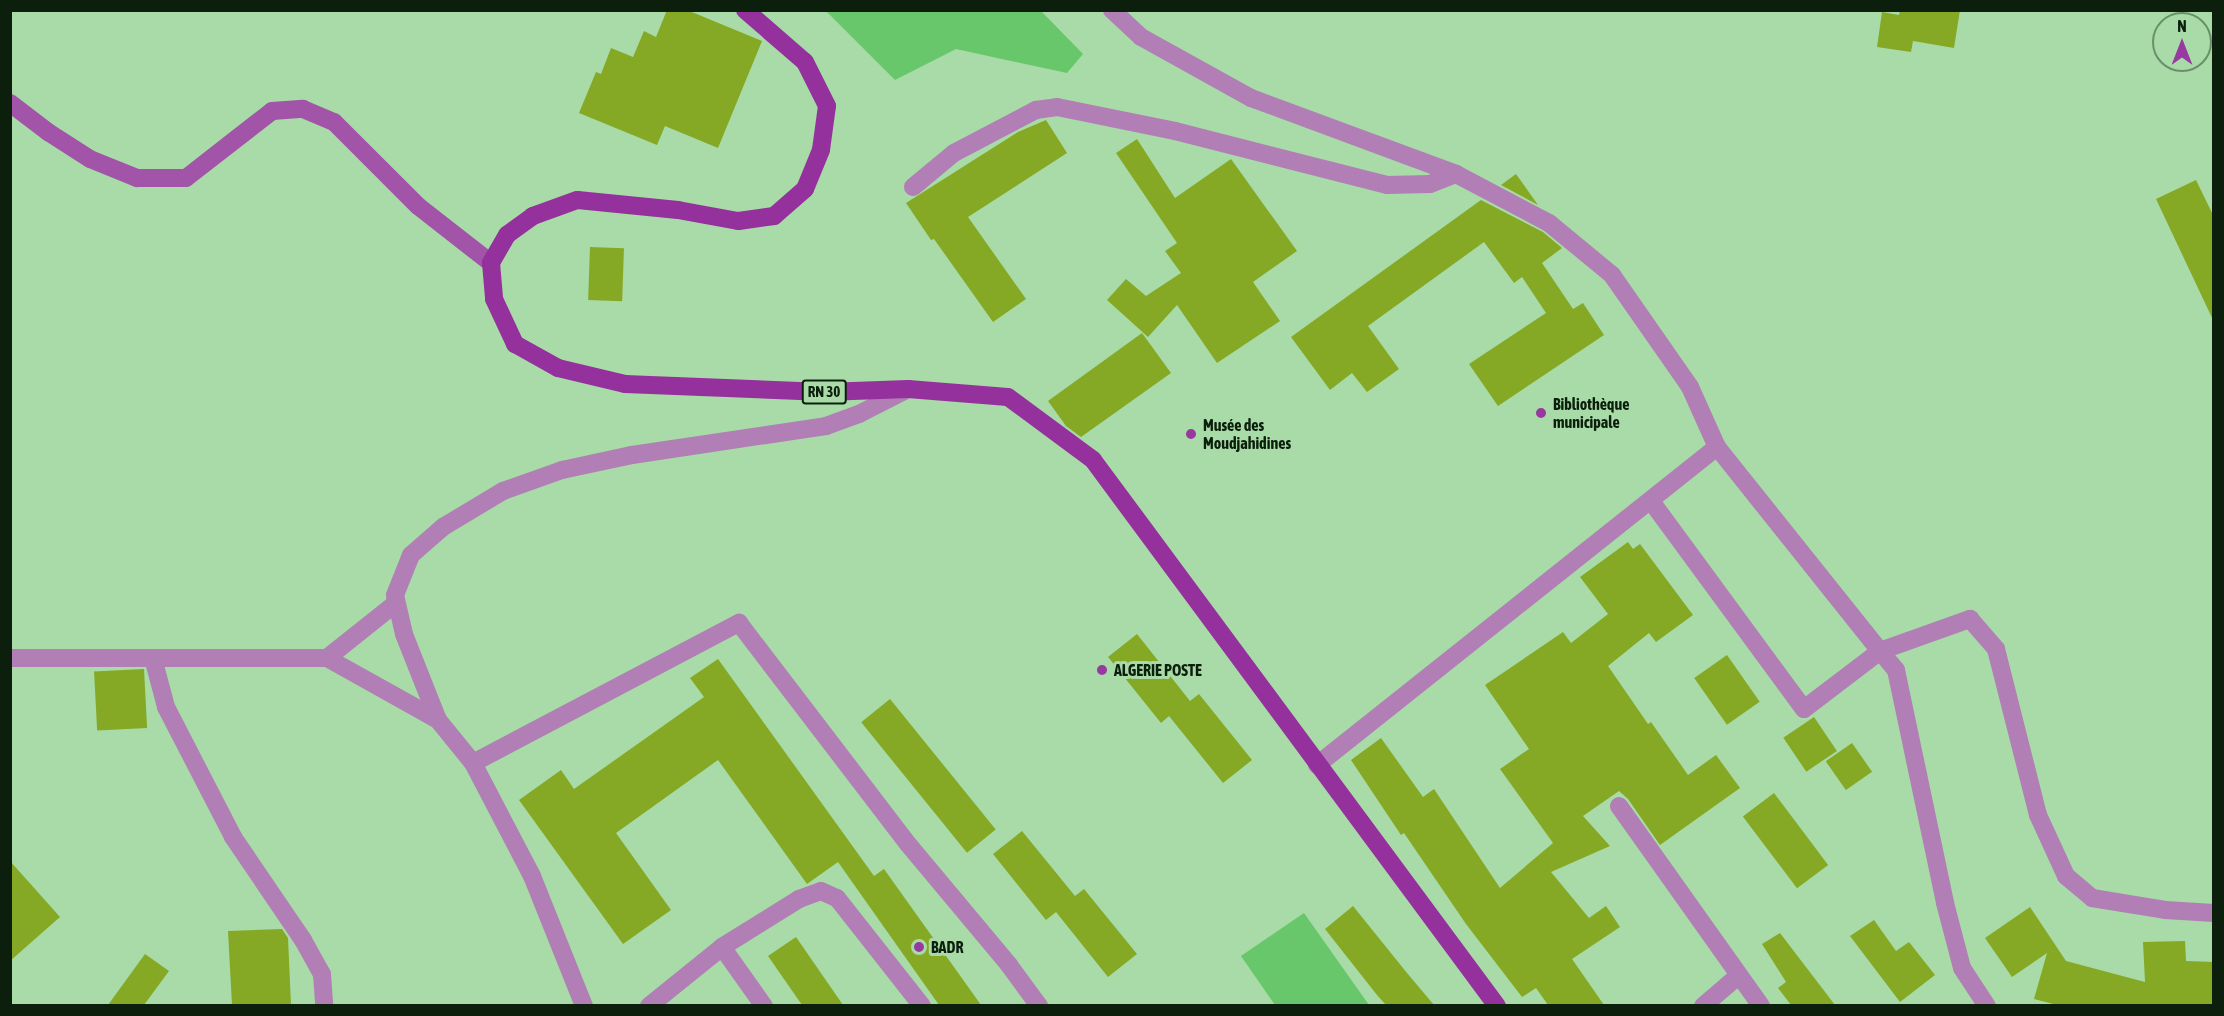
<!DOCTYPE html>
<html>
<head>
<meta charset="utf-8">
<style>
	body { margin:0 }
	#map { position:relative; width:2224px; height:1016px; overflow:hidden; background:#a8dba7; font-family:"Asap Condensed",sans-serif }
	div>[style] { position:absolute }
	.green>* { inset:0; background:#68c66b }
	.building>* { inset:0; background:#85a924; transform-origin:0 0 }
	.street>* { height:18px; margin:-9px; padding:0 9px; transform-origin:9px; border-radius:9px; background:#b17eb5 }
	.secondary>* { height:18px; margin:-9px; padding:0 9px; transform-origin:9px; border-radius:9px; background:#a154a8 }
	.primary>* { height:18px; margin:-9px; padding:0 9px; transform-origin:9px; border-radius:9px; background:#94319d }
	.dots>* { width:16px; height:16px; translate:-50% -50%; box-sizing:border-box; border:3px solid #a8dba7; border-radius:50% }
	span { translate:-50% -50%; white-space:nowrap; text-align:center; line-height:1.15; -webkit-text-stroke:6px #a8dba7; paint-order:stroke }
	.shield-label span { padding:2px 4px; background:#a8dba7; border:2px solid; border-radius:4px; -webkit-text-stroke-width:0 }
	.shield-label { font-size:15px; color:#0b1f0c; font-weight:700 }
	.poi-label { font-size:16px; color:#0b1f0c; font-weight:700 }
	.left { translate:0 -50%; text-align:left }
	.frame { position:absolute; inset:0; border:12px solid #0b1f0c; pointer-events:none }
	.north { position:absolute; left:2152px; top:12px; width:60px; height:60px; box-sizing:border-box; background:#a8dba7; border:2px solid #699069; border-radius:50%; rotate:0deg; font-size:16px; font-weight:700; line-height:24px; text-align:center; color:#0b1f0c }
	.north::after { content:''; display:block; margin:auto; width:21px; height:27px; background:#9838a1; clip-path:polygon(50% 0,100% 100%,50% 72%,0 100%) }
</style>
</head>
<body>
<div id="map">
	<div class="green">
		<i style="clip-path:polygon(826px 11px,1041px 11px,1083px 54px,1067px 73px,956px 49px,895px 80px)"></i>
		<i style="clip-path:polygon(1304px 913px,1369px 1005px,1275px 1005px,1241px 956px)"></i>
	</div>
	<div class="building">
		<i style="clip-path:polygon(667px 10px,687px 10px,762px 41px,718px 148px,665px 126px,657px 145px,579px 113px,596px 72px,601px 74px,611px 48px,633px 57px,644px 31px,656px 37px)"></i>
		<i style="clip-path:polygon(1900px 10px,1960px 10px,1954px 48px,1913px 41px,1911px 52px,1877px 47px,1882px 12px,1899px 15px)"></i>
		<i style="clip-path:polygon(1046px 120px,1067px 153px,968px 217px,1026px 299px,993px 322px,934px 239px,931px 240px,906px 203px,1018px 132px)"></i>
		<i style="clip-path:polygon(1137px 139px,1175px 198px,1231px 159px,1297px 251px,1253px 282px,1280px 321px,1217px 363px,1177px 305px,1148px 337px,1107px 300px,1126px 279px,1146px 296px,1181px 273px,1165px 251px,1177px 243px,1116px 153px)"></i>
		<i style="clip-path:polygon(1516px 174px,1538px 205px,1501px 185px)"></i>
		<i style="clip-path:polygon(2196px 180px,2214px 217px,2214px 322px,2156px 199px)"></i>
		<i style="clip-path:polygon(1481px 200px,1543px 232px,1562px 248px,1542px 263px,1573px 309px,1583px 303px,1604px 335px,1498px 406px,1469px 364px,1546px 313px,1522px 277px,1514px 283px,1484px 242px,1368px 326px,1399px 369px,1367px 392px,1352px 373px,1330px 390px,1291px 337px)"></i>
		<i style="left:590px;top:247px;width:34px;height:53px;rotate:2deg"></i>
		<i style="clip-path:polygon(1142px 333px,1171px 373px,1081px 437px,1066px 426px,1048px 401px)"></i>
		<i style="clip-path:polygon(1628px 542px,1633px 549px,1640px 544px,1693px 615px,1656px 642px,1649px 633px,1608px 666px,1648px 724px,1651px 722px,1688px 775px,1716px 755px,1740px 788px,1660px 845px,1628px 799px,1619px 791px,1583px 816px,1610px 846px,1551px 872px,1589px 918px,1606px 906px,1620px 927px,1572px 959px,1604px 1005px,1548px 1005px,1536px 988px,1522px 997px,1466px 924px,1404px 833px,1401px 835px,1351px 760px,1381px 738px,1423px 797px,1434px 789px,1500px 888px,1553px 843px,1500px 769px,1529px 749px,1485px 685px,1563px 632px,1571px 643px,1608px 614px,1580px 577px)"></i>
		<i style="clip-path:polygon(1137px 634px,1190px 701px,1199px 694px,1252px 760px,1223px 783px,1169px 716px,1161px 723px,1108px 657px)"></i>
		<i style="left:1727px;top:655px;width:57px;height:40px;rotate:55deg"></i>
		<i style="clip-path:polygon(718px 659px,874px 876px,884px 869px,981px 1005px,939px 1005px,838px 862px,807px 884px,718px 760px,616px 833px,671px 910px,623px 944px,519px 800px,561px 770px,574px 789px,704px 697px,690px 678px)"></i>
		<i style="left:144px;top:669px;width:59px;height:50px;rotate:87deg"></i>
		<i style="left:890px;top:699px;width:168px;height:37px;rotate:51deg"></i>
		<i style="left:1814px;top:717px;width:41px;height:37px;rotate:56deg"></i>
		<i style="left:1852px;top:743px;width:35px;height:32px;rotate:55deg"></i>
		<i style="left:1774px;top:793px;width:90px;height:39px;rotate:53deg"></i>
		<i style="clip-path:polygon(1022px 831px,1075px 896px,1084px 889px,1137px 954px,1108px 977px,1056px 912px,1046px 920px,993px 854px)"></i>
		<i style="clip-path:polygon(10px 861px,60px 917px,10px 961px)"></i>
		<i style="clip-path:polygon(1353px 906px,1407px 973px,1434px 1005px,1386px 1005px,1377px 995px,1325px 929px)"></i>
		<i style="clip-path:polygon(2030px 907px,2066px 961px,2145px 982px,2143px 942px,2185px 941px,2186px 961px,2214px 962px,2214px 1005px,2057px 1005px,2034px 999px,2047px 953px,2012px 977px,1985px 938px)"></i>
		<i style="clip-path:polygon(1874px 920px,1896px 951px,1909px 942px,1935px 975px,1900px 1002px,1850px 936px)"></i>
		<i style="clip-path:polygon(282px 929px,288px 938px,291px 1005px,232px 1005px,228px 931px)"></i>
		<i style="clip-path:polygon(1780px 933px,1835px 1005px,1791px 1005px,1778px 988px,1786px 982px,1762px 944px)"></i>
		<i style="clip-path:polygon(796px 937px,843px 1005px,802px 1005px,768px 956px)"></i>
		<i style="clip-path:polygon(145px 954px,169px 971px,144px 1005px,108px 1005px)"></i>
	</div>
	<div class="street">
		<i style="left:1112px;top:10px;width:40px;rotate:43deg"></i>
		<i style="left:1141px;top:37px;width:126px;rotate:29deg"></i>
		<i style="left:1251px;top:98px;width:219px;rotate:20.3deg"></i>
		<i style="left:1456px;top:174px;width:105px;rotate:27.8deg"></i>
		<i style="left:1549px;top:223px;width:82px;rotate:39.5deg"></i>
		<i style="left:1612px;top:275px;width:136px;rotate:55.1deg"></i>
		<i style="left:1690px;top:387px;width:66px;rotate:65.8deg"></i>
		<i style="left:1717px;top:447px;width:261px;rotate:51.4deg"></i>
		<i style="left:1880px;top:651px;width:96px;rotate:-19.6deg"></i>
		<i style="left:1970px;top:619px;width:40px;rotate:49deg"></i>
		<i style="left:1996px;top:649px;width:171px;rotate:75.8deg"></i>
		<i style="left:2038px;top:815px;width:67px;rotate:65.3deg"></i>
		<i style="left:2066px;top:876px;width:34px;rotate:40deg"></i>
		<i style="left:2092px;top:898px;width:74px;rotate:9.3deg"></i>
		<i style="left:2165px;top:910px;width:49px;rotate:3.5deg"></i>
		<i style="left:913px;top:187px;width:53px;rotate:-39.7deg"></i>
		<i style="left:954px;top:153px;width:93px;rotate:-27.7deg"></i>
		<i style="left:1036px;top:110px;width:21px;rotate:-8deg"></i>
		<i style="left:1057px;top:107px;width:120px;rotate:11.5deg"></i>
		<i style="left:1175px;top:131px;width:219px;rotate:14.3deg"></i>
		<i style="left:1387px;top:185px;width:43px;rotate:-1.3deg"></i>
		<i style="left:1430px;top:184px;width:28px;rotate:-21deg"></i>
		<i style="left:1651px;top:501px;width:258px;rotate:53.7deg"></i>
		<i style="left:1804px;top:709px;width:96px;rotate:-37.3deg"></i>
		<i style="left:1880px;top:651px;width:25px;rotate:50deg"></i>
		<i style="left:1896px;top:670px;width:238px;rotate:78.1deg"></i>
		<i style="left:1945px;top:903px;width:67px;rotate:75.3deg"></i>
		<i style="left:1962px;top:968px;width:45px;rotate:56.7deg"></i>
		<i style="left:396px;top:603px;width:88px;rotate:141.4deg"></i>
		<i style="left:327px;top:658px;width:127px;rotate:29.2deg"></i>
		<i style="left:10px;top:658px;width:317px"></i>
		<i style="left:153px;top:658px;width:51px;rotate:75.1deg"></i>
		<i style="left:166px;top:707px;width:146px;rotate:62.7deg"></i>
		<i style="left:233px;top:837px;width:125px;rotate:55.8deg"></i>
		<i style="left:303px;top:940px;width:39px;rotate:61deg"></i>
		<i style="left:322px;top:974px;width:32px;rotate:86deg"></i>
		<i style="left:473px;top:763px;width:301px;rotate:-27.8deg"></i>
		<i style="left:739px;top:623px;width:278px;rotate:52.6deg"></i>
		<i style="left:908px;top:844px;width:158px;rotate:50.1deg"></i>
		<i style="left:1009px;top:965px;width:51px;rotate:53.8deg"></i>
		<i style="left:1317px;top:765px;width:511px;rotate:-38.48deg"></i>
		<i style="left:1619px;top:806px;width:245px;rotate:54.6deg"></i>
		<i style="left:722px;top:947px;width:72px;rotate:54.6deg"></i>
		<i style="left:584px;top:1006px;width:140px;rotate:-111.8deg"></i>
		<i style="left:532px;top:876px;width:127px;rotate:-117.6deg"></i>
		<i style="left:473px;top:763px;width:55px;rotate:-129.1deg"></i>
		<i style="left:438px;top:720px;width:92px;rotate:-111.6deg"></i>
		<i style="left:404px;top:634px;width:40px;rotate:-103deg"></i>
		<i style="left:395px;top:595px;width:43px;rotate:-68.2deg"></i>
		<i style="left:411px;top:555px;width:43px;rotate:-41.2deg"></i>
		<i style="left:443px;top:527px;width:70px;rotate:-31deg"></i>
		<i style="left:503px;top:491px;width:63px;rotate:-19.6deg"></i>
		<i style="left:562px;top:470px;width:72px;rotate:-12.1deg"></i>
		<i style="left:632px;top:455px;width:196px;rotate:-8.5deg"></i>
		<i style="left:826px;top:426px;width:35px;rotate:-20deg"></i>
		<i style="left:859px;top:414px;width:55px;rotate:-27deg"></i>
		<i style="left:649px;top:1006px;width:94px;rotate:-38.9deg"></i>
		<i style="left:722px;top:947px;width:91px;rotate:-31.9deg"></i>
		<i style="left:799px;top:899px;width:23px;rotate:-20deg"></i>
		<i style="left:821px;top:891px;width:17px;rotate:24deg"></i>
		<i style="left:837px;top:898px;width:137px;rotate:51.8deg"></i>
		<i style="left:1703px;top:1006px;width:46px;rotate:-40.6deg"></i>
	</div>
	<div class="secondary">
		<i style="left:10px;top:103px;width:48px;rotate:37.3deg"></i>
		<i style="left:48px;top:132px;width:50px;rotate:32.7deg"></i>
		<i style="left:90px;top:159px;width:51px;rotate:22deg"></i>
		<i style="left:137px;top:178px;width:49px"></i>
		<i style="left:186px;top:178px;width:109px;rotate:-37.9deg"></i>
		<i style="left:272px;top:111px;width:31px;rotate:-4deg"></i>
		<i style="left:303px;top:109px;width:34px;rotate:23deg"></i>
		<i style="left:334px;top:122px;width:119px;rotate:45deg"></i>
		<i style="left:418px;top:206px;width:93px;rotate:38deg"></i>
	</div>
	<div class="primary">
		<i style="left:745px;top:10px;width:79px;rotate:40.9deg"></i>
		<i style="left:805px;top:62px;width:49px;rotate:63.4deg"></i>
		<i style="left:827px;top:106px;width:44px;rotate:97.8deg"></i>
		<i style="left:821px;top:150px;width:42px;rotate:112.3deg"></i>
		<i style="left:805px;top:189px;width:41px;rotate:138.9deg"></i>
		<i style="left:774px;top:216px;width:36px;rotate:172deg"></i>
		<i style="left:738px;top:221px;width:61px;rotate:-169.6deg"></i>
		<i style="left:678px;top:210px;width:101px;rotate:-174.3deg"></i>
		<i style="left:577px;top:200px;width:47px;rotate:160deg"></i>
		<i style="left:533px;top:216px;width:32px;rotate:144deg"></i>
		<i style="left:507px;top:235px;width:32px;rotate:120deg"></i>
		<i style="left:491px;top:263px;width:36px;rotate:85deg"></i>
		<i style="left:494px;top:299px;width:50px;rotate:65deg"></i>
		<i style="left:515px;top:344px;width:49px;rotate:29.2deg"></i>
		<i style="left:558px;top:368px;width:69px;rotate:13.4deg"></i>
		<i style="left:625px;top:384px;width:200px;rotate:2.3deg"></i>
		<i style="left:825px;top:392px;width:83px;rotate:-2.1deg"></i>
		<i style="left:908px;top:389px;width:100px;rotate:4.6deg"></i>
		<i style="left:1008px;top:397px;width:106px;rotate:36.5deg"></i>
		<i style="left:1093px;top:460px;width:679px;rotate:53.5deg"></i>
	</div>
	<div class="dots">
		<i style="left:1541px;top:413px;background:#9838a1"></i>
		<i style="left:1191px;top:434px;background:#9838a1"></i>
		<i style="left:1102px;top:670px;background:#9838a1"></i>
		<i style="left:919px;top:947px;background:#9838a1"></i>
	</div>
	<div class="shield-label">
		<span style="left:824px;top:392px">RN 30</span>
	</div>
	<div class="poi-label">
		<span class="left" style="left:1553px;top:413px">Bibliothèque<br>municipale</span>
		<span class="left" style="left:1203px;top:434px">Musée des<br>Moudjahidines</span>
		<span class="left" style="left:1114px;top:670px">ALGERIE POSTE</span>
		<span class="left" style="left:931px;top:947px">BADR</span>
	</div>
	<div class="frame"></div>
	<div class="north">N</div>
</div>
</body>
</html>
